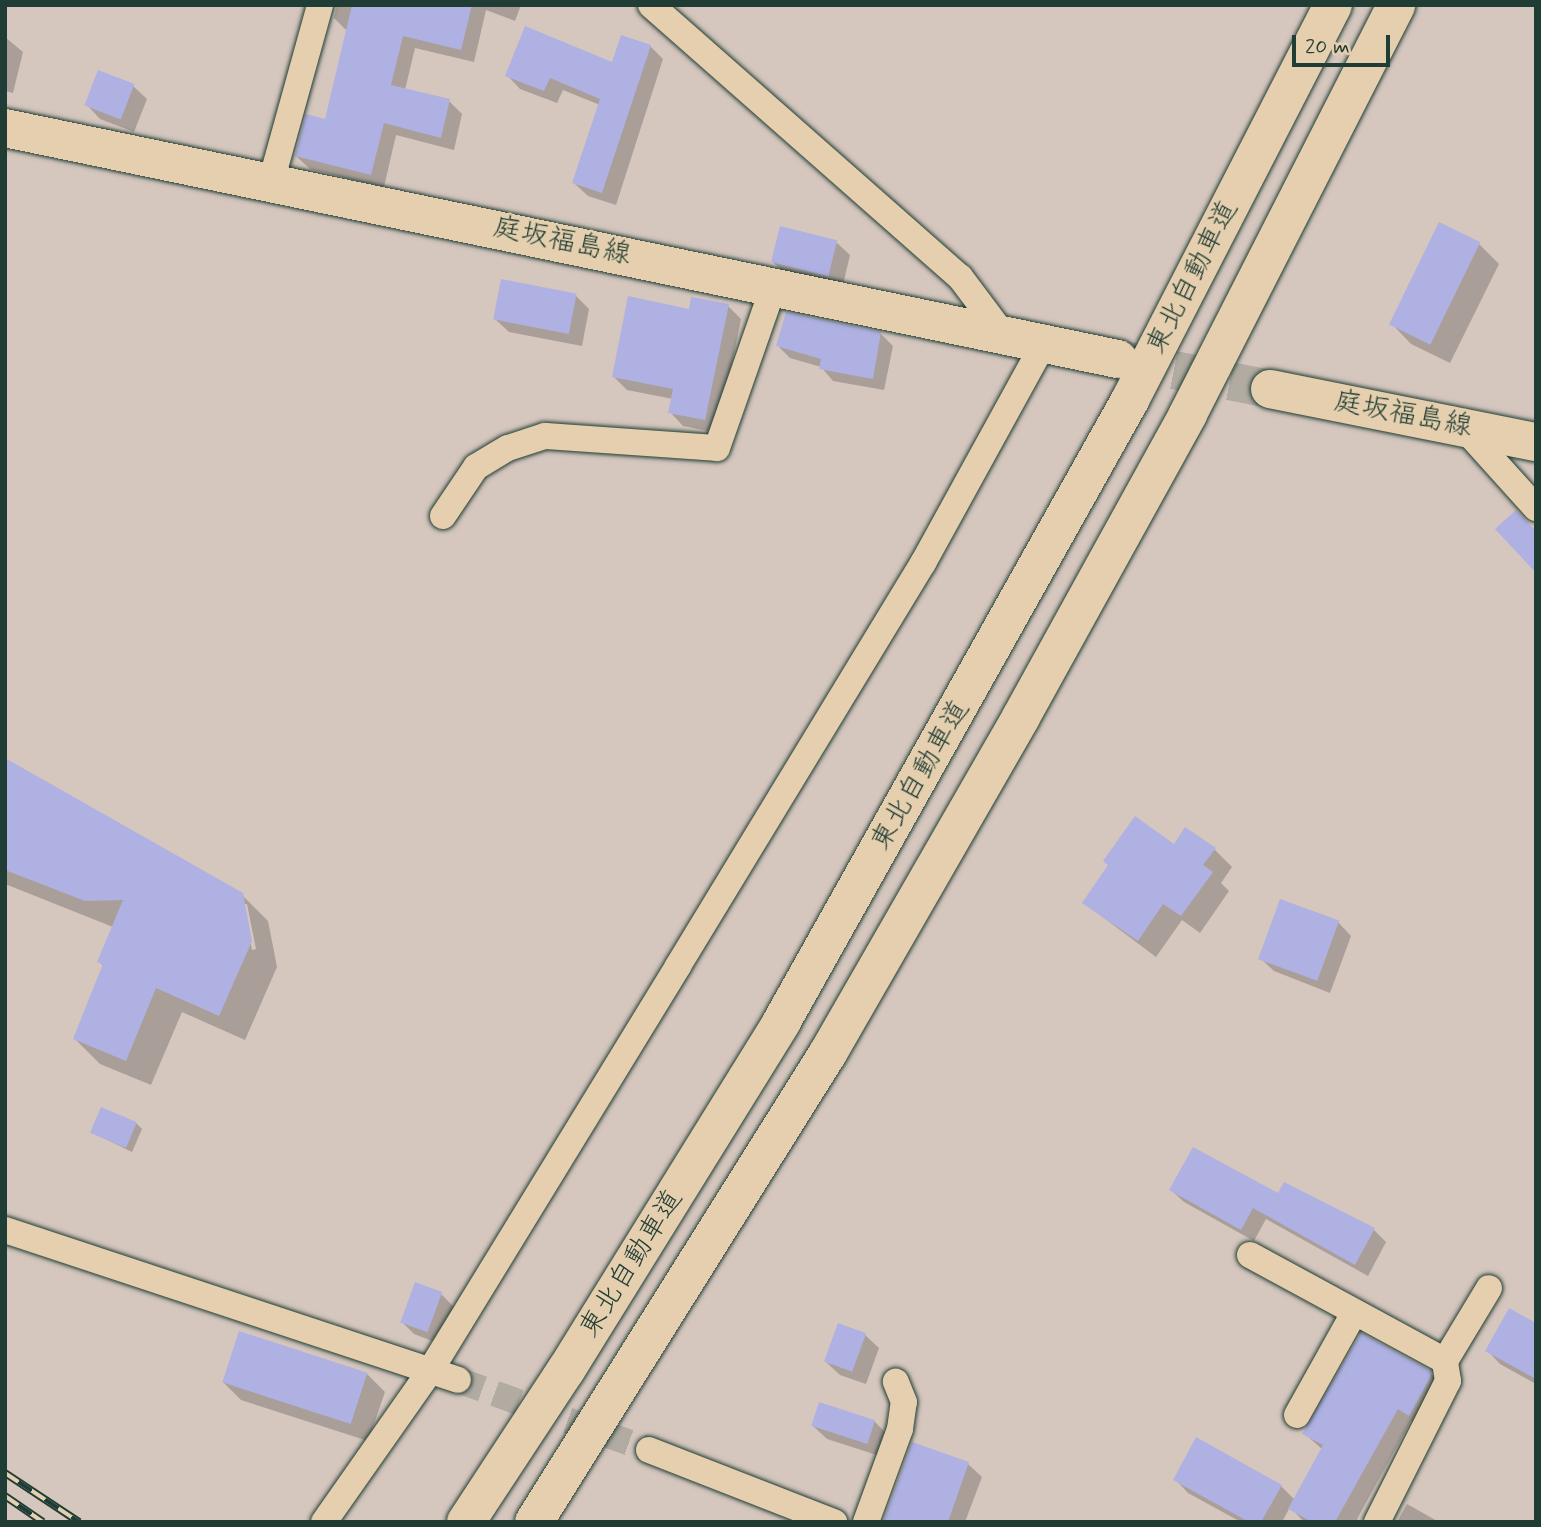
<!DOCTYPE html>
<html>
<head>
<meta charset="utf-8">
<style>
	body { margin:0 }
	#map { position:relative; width:1541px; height:1527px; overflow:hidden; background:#d5c6be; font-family:Mynerve,"Klee One",sans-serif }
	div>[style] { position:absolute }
	.shadow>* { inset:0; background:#0003 }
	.building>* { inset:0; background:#afb1e2; transform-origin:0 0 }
	.minor-tunnel>* { height:26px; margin-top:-13px; transform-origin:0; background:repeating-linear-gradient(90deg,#b1aba2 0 26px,transparent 0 39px) }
	.secondary-tunnel>* { height:38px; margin-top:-19px; transform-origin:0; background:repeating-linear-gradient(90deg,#b1aba2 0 38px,transparent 0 57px) }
	.roads { filter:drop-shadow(0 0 2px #1f3d34) drop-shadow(0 0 2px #1f3d34) }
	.minor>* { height:26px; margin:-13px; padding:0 13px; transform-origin:13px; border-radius:13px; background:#e5cfae }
	.secondary>* { height:38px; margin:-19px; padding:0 19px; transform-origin:19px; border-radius:19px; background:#e5cfae }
	.motorway>* { height:38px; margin:-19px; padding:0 19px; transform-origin:19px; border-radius:19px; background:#e5cfae }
	.rail>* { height:8px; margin-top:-4px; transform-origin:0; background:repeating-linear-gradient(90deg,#e5cfae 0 16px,#1f3d34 0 32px); box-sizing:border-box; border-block:2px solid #1f3d34 }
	span { translate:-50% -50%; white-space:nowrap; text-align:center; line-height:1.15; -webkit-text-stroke:5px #e5cfae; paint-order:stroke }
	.street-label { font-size:28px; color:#1f3d34 }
	.frame { position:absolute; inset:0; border:7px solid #1f3d34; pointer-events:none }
	.scale { position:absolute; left:1292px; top:35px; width:98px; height:32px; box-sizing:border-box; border:4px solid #1f3d34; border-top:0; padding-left:9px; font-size:21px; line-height:24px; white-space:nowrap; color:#1f3d34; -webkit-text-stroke:5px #e5cfae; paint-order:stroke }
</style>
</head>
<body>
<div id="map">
	<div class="shadow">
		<i style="clip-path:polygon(337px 5px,521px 5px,515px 21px,486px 10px,474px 62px,415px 48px,405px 90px,449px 101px,462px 114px,454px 150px,396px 135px,384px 187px,310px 169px,296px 156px,326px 121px,347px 31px,334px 18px)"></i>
		<i style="clip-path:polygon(5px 37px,23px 52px,13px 93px,5px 91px)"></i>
		<i style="clip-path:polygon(650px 46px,663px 59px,616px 205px,588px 196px,574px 183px,600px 105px,563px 90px,557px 103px,520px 89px,507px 75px,613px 65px)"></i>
		<i style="clip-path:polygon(133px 86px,147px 99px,134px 132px,100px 119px,87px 105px)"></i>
		<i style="clip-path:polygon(836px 242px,850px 255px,842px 289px,786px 275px,773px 262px)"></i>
		<i style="clip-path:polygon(1479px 244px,1499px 264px,1450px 363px,1411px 344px,1391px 323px)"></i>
		<i style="clip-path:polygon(576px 296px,589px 309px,582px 346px,509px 332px,495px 319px)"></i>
		<i style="clip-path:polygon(728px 306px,741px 319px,718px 433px,683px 426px,670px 412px,673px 399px,627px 390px,614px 377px,690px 311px)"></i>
		<i style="clip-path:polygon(881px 334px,893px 346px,884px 390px,833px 381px,821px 367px,790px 358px,778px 346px)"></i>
		<i style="clip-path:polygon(evenodd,5px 767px,242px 895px,268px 921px,277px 967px,245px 1040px,182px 1012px,151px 1085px,100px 1064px,75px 1039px,104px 967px,99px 961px,113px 927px,5px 884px,5px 767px,243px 904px,247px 904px,256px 949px,252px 950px,243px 904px)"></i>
		<i style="clip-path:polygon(1174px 847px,1214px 849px,1232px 867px,1221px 883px,1229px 891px,1200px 933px,1182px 920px,1156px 957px,1084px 903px,1110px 865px)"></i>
		<i style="clip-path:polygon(1338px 922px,1351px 936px,1330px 993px,1274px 971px,1260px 958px)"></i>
		<i style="clip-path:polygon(136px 1123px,142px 1129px,132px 1152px,93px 1133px)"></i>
		<i style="clip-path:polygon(1285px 1184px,1374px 1230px,1386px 1242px,1368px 1276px,1266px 1219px,1254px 1241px,1184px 1202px,1171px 1190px,1278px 1195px)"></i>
		<i style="clip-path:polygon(441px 1294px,454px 1307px,440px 1344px,414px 1334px,401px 1321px)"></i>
		<i style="clip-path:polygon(1536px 1325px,1536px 1384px,1500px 1364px,1487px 1350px)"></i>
		<i style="clip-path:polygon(865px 1335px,879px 1348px,866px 1384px,840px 1375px,826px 1362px)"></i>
		<i style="clip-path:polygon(1430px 1373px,1443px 1386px,1423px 1427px,1411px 1421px,1357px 1519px,1360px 1522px,1304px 1522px,1290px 1507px,1282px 1522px,1241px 1522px,1188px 1493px,1175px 1479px,1281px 1486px,1295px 1500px,1323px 1450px,1305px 1434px)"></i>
		<i style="clip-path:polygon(367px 1374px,385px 1392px,368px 1441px,241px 1400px,223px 1382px)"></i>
		<i style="clip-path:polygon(874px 1421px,887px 1434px,880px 1456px,827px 1439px,813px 1426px)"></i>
		<i style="clip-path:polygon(968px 1464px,982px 1477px,965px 1522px,885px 1522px)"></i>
		<i style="clip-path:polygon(1407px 1504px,1439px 1522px,1397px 1522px)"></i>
	</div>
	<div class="building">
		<i style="clip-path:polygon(352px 5px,472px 5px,461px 50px,403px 36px,391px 85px,450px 99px,441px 138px,384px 123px,371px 175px,295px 156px,306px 114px,325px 119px)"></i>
		<i style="clip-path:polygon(525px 26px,612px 62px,621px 35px,651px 45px,602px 193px,572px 183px,600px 99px,550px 78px,544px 91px,505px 76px)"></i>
		<i style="left:98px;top:70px;width:39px;height:38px;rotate:21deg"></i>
		<i style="left:1439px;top:222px;width:46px;height:114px;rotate:26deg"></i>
		<i style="left:780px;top:226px;width:59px;height:37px;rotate:14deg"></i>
		<i style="left:501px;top:279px;width:77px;height:41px;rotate:11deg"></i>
		<i style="clip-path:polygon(628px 296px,689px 309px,691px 297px,729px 304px,705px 420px,668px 413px,673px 389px,612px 377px)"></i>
		<i style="clip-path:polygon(786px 312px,881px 332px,873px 379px,819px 369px,821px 359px,776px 346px)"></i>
		<i style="clip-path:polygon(1516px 510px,1536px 531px,1536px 573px,1495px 529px)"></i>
		<i style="clip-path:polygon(5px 758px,243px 893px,252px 941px,219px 1016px,156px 988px,126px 1061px,73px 1039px,103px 964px,97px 962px,123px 900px,85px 901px,5px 870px)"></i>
		<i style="clip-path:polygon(1135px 816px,1174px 844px,1185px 827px,1216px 848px,1203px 865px,1213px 872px,1181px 916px,1163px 904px,1138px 941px,1082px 903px,1108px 865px,1103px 861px)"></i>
		<i style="left:1280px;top:899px;width:63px;height:64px;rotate:20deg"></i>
		<i style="left:101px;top:1107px;width:39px;height:28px;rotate:23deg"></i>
		<i style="clip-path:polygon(1193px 1147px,1278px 1193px,1284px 1182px,1375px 1228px,1355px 1265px,1253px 1208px,1241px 1230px,1169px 1190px)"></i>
		<i style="left:415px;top:1282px;width:29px;height:43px;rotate:20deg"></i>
		<i style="clip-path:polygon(1509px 1308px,1536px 1323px,1536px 1379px,1485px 1351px)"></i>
		<i style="left:838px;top:1323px;width:30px;height:41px;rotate:20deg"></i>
		<i style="left:239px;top:1331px;width:135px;height:54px;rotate:18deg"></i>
		<i style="clip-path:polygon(1361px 1333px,1431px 1371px,1431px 1376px,1409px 1416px,1398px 1409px,1335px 1522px,1312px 1522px,1288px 1509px,1323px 1445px,1302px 1434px)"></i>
		<i style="left:819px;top:1402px;width:59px;height:25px;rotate:18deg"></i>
		<i style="clip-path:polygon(1196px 1437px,1282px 1485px,1261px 1522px,1249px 1522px,1173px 1480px)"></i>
		<i style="clip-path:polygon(912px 1442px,969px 1462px,948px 1522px,883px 1522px)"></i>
	</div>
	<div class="minor-tunnel">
		<i style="left:458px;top:1380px;width:203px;rotate:20.1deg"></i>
	</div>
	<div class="secondary-tunnel">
		<i style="left:1118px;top:359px;width:155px;rotate:11.2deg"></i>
	</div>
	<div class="roads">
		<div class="minor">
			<i style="left:651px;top:5px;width:412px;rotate:41.4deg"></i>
			<i style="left:960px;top:277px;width:75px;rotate:53.1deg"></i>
			<i style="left:271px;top:182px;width:184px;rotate:-74.5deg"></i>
			<i style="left:1463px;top:427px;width:109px;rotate:48deg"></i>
			<i style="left:443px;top:516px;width:59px;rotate:-56deg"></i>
			<i style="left:476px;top:467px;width:37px;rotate:-31deg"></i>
			<i style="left:508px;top:448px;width:39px;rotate:-18deg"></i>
			<i style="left:545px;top:436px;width:172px;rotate:4deg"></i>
			<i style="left:717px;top:448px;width:173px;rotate:-70.7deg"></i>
			<i style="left:5px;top:1230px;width:477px;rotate:18.3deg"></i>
			<i style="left:1250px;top:1255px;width:222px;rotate:28.5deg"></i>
			<i style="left:1297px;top:1415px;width:117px;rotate:-60.8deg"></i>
			<i style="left:649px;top:1450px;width:199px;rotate:21.3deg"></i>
			<i style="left:324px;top:1522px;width:184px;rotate:-54.9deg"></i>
			<i style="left:430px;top:1371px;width:475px;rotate:-58.5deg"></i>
			<i style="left:678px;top:966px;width:472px;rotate:-58.7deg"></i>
			<i style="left:923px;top:563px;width:249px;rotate:-61.2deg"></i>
			<i style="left:866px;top:1522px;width:99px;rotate:-69.9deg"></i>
			<i style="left:900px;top:1429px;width:27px;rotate:-82deg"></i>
			<i style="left:904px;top:1402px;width:22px;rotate:-112deg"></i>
			<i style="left:1377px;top:1522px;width:158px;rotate:-63.3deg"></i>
			<i style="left:1448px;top:1381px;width:20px;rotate:-99deg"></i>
			<i style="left:1445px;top:1361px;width:85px;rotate:-58.9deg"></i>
		</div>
		<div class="secondary">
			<i style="left:5px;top:128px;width:1137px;rotate:11.73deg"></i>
			<i style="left:1270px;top:389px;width:271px;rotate:11.3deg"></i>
		</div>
		<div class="motorway">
			<i style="left:466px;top:1522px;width:182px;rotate:-56.7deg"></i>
			<i style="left:566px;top:1370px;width:410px;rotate:-58.2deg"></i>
			<i style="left:782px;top:1021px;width:712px;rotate:-60.73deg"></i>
			<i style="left:1130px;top:400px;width:444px;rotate:-62.8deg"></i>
			<i style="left:534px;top:1522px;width:554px;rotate:-57.92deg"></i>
			<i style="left:828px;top:1053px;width:387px;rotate:-60.1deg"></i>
			<i style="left:1021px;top:717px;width:346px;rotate:-61.1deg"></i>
			<i style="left:1188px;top:414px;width:459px;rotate:-63deg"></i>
		</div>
	</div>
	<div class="rail">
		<i style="left:5px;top:1473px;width:89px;rotate:33.5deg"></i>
		<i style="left:5px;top:1496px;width:46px;rotate:34.4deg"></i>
	</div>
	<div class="street-label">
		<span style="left:562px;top:242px;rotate:12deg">庭坂福島線</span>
		<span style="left:1193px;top:278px;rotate:-63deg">東北自動車道</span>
		<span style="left:1403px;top:415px;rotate:11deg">庭坂福島線</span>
		<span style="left:921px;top:776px;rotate:-60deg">東北自動車道</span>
		<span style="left:632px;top:1264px;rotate:-58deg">東北自動車道</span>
	</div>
	<div class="frame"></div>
	<div class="scale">20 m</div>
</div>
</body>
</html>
